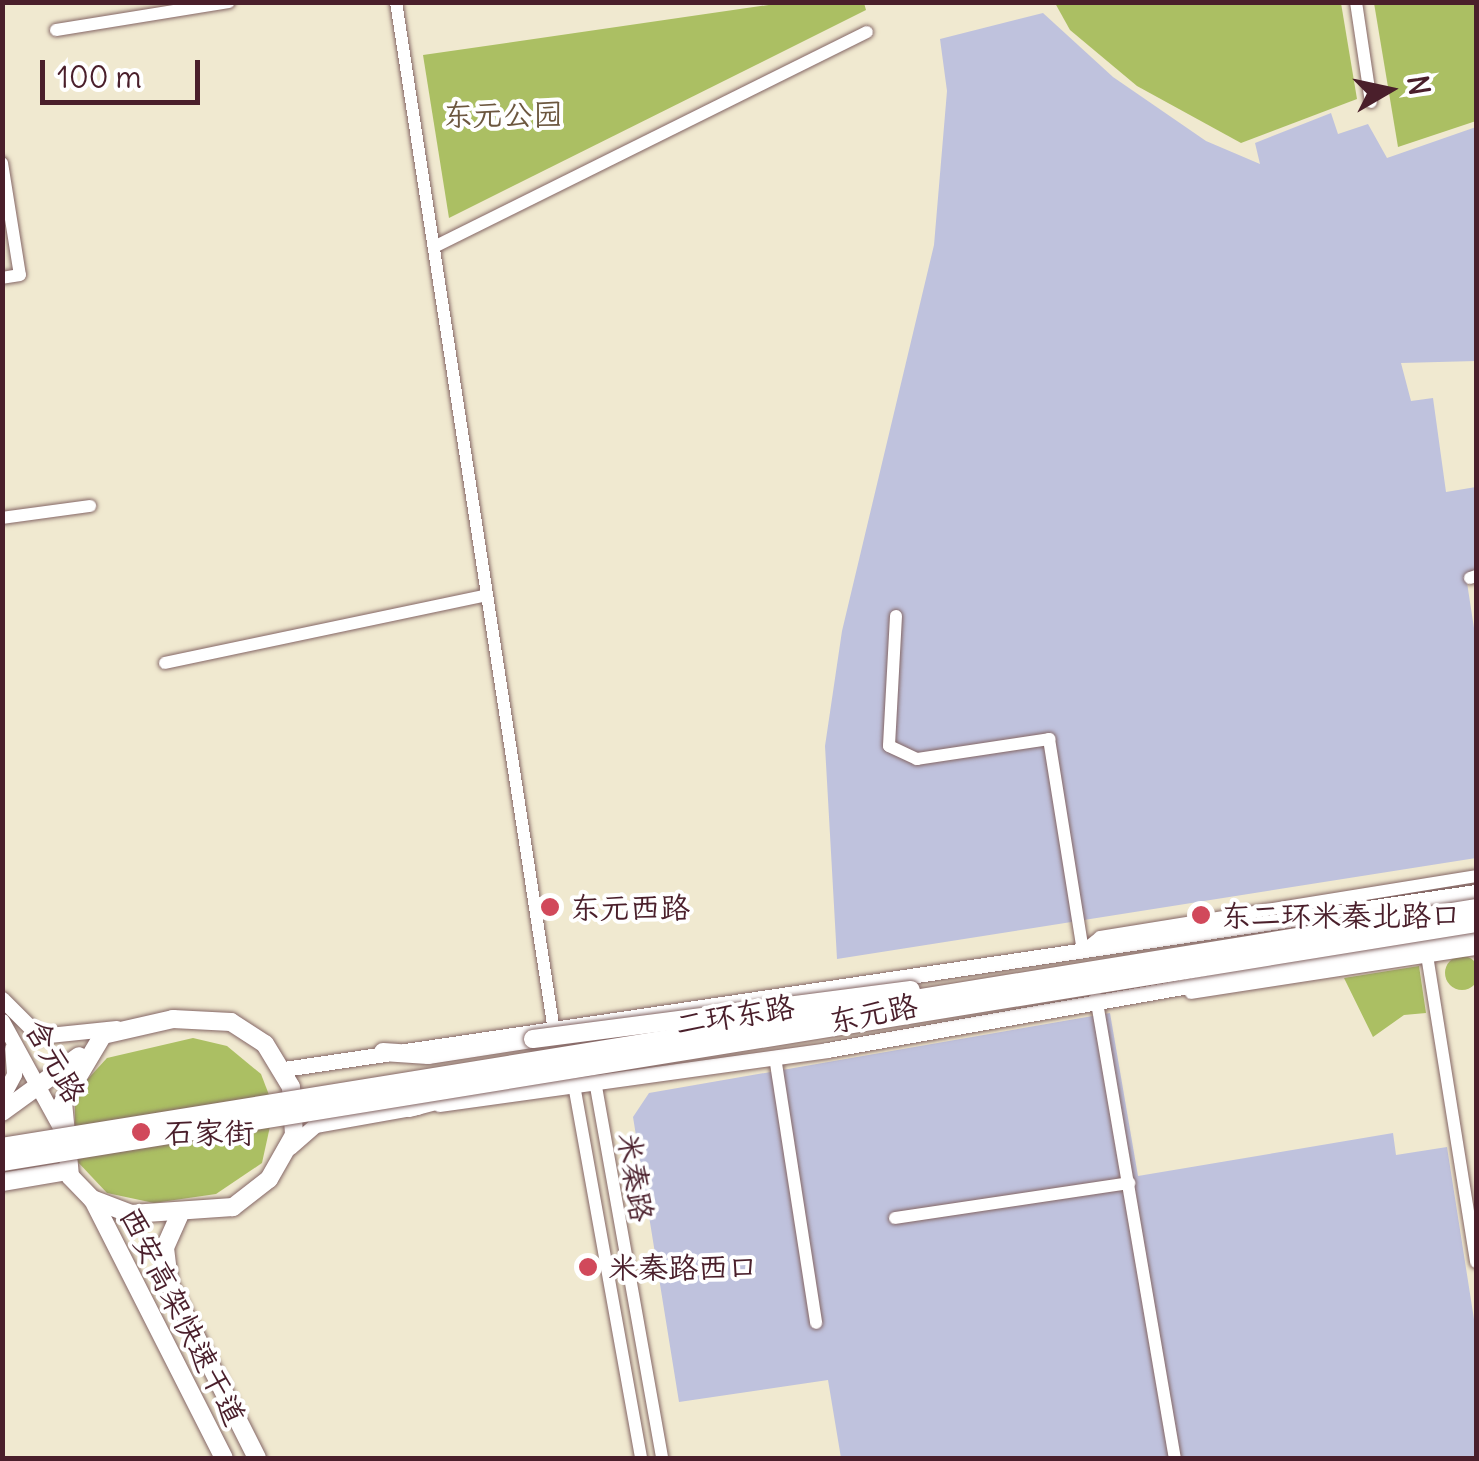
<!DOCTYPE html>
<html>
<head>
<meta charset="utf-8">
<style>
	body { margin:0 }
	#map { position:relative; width:1479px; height:1461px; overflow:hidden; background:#f0e9d0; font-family:Delius,"LXGW WenKai TC",sans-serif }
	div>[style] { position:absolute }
	.industrial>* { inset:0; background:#bfc2dd }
	.green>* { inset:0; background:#abbf63 }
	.round { border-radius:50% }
	.roads { filter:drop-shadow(0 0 2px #846665) drop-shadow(0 0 2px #846665) }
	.minor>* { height:12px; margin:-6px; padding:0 6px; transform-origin:6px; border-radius:6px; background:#fff }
	.major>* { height:15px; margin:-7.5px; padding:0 7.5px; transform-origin:7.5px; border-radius:7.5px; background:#fff }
	.highway>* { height:18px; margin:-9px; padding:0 9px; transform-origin:9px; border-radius:9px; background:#fff }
	.bridges { filter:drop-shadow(0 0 2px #846665) drop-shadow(0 0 2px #846665) }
	.highway-bridge>* { height:18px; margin:-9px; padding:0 9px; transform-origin:9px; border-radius:9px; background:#fff }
	.dots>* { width:28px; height:28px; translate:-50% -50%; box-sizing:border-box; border:5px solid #fff; border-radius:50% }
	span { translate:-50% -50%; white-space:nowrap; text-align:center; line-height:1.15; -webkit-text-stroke:8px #fff; paint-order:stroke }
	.park-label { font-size:30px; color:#6c573f }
	.poi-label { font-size:30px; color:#4a1f2b }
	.left { translate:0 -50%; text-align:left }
	.street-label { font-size:30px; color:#4a1f2b }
	.frame { position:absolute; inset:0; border:5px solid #4a1f2b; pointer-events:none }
	.north { position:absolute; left:1339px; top:40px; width:100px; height:100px; -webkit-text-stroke:8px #fff; paint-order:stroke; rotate:81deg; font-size:28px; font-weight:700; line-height:40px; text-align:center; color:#4a1f2b }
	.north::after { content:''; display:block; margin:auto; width:35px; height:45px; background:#4a1f2b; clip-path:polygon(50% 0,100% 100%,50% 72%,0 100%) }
	.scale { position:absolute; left:40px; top:60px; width:160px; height:45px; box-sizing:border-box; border:5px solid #4a1f2b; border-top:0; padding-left:12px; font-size:30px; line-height:35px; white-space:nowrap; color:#4a1f2b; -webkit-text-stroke:8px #fff; paint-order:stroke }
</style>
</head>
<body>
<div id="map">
	<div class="industrial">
		<i style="clip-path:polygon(1043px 13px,1113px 77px,1206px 141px,1260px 164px,1255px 143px,1331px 113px,1338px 134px,1368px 124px,1387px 158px,1476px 127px,1476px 361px,1401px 363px,1411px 401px,1433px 398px,1446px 492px,1476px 487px,1476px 573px,1466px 576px,1476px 641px,1476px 858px,837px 959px,825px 746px,842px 631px,934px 245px,947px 91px,940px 39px)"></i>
		<i style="clip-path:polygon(1110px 1013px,1138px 1176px,1393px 1133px,1396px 1155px,1447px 1147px,1476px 1332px,1476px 1458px,841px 1458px,828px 1380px,679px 1402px,633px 1117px,649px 1093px)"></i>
	</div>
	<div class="green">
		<i style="clip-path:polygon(789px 2px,864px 3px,866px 10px,449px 218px,423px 55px)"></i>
		<i style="clip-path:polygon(1055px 3px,1341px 3px,1357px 99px,1241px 143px,1137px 86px,1070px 30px)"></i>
		<i style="clip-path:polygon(1374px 3px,1476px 3px,1476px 121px,1398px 147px)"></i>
		<i class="round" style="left:1445px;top:956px;width:34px;height:34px"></i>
		<i style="clip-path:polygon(1419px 966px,1426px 1013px,1404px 1015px,1373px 1037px,1344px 978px)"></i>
		<i style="clip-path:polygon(193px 1038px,227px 1046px,261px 1074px,274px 1108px,262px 1163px,216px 1194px,154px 1203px,107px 1193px,75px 1159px,75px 1093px,107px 1058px)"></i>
	</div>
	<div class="roads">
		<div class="minor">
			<i style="left:396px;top:2px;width:1034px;rotate:81.27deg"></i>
			<i style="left:1356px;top:2px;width:101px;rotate:81.5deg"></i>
			<i style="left:56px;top:30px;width:175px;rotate:-9.2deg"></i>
			<i style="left:2px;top:163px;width:113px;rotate:80.9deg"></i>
			<i style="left:20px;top:275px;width:18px;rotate:171deg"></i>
			<i style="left:436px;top:246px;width:481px;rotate:-26.4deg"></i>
			<i style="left:2px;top:518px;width:89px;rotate:-7.8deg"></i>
			<i style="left:1470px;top:578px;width:6px;rotate:-18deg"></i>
			<i style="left:896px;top:616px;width:130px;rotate:93.1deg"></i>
			<i style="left:889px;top:746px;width:31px;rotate:25deg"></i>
			<i style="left:917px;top:759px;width:134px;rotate:-8.6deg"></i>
			<i style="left:1049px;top:739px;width:215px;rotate:80.9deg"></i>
			<i style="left:1083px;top:951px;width:22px;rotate:-39deg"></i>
			<i style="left:1100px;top:937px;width:381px;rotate:-9.2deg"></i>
			<i style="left:165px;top:663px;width:325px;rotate:-11.9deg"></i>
			<i style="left:1426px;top:949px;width:317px;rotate:80.9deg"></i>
			<i style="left:1191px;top:993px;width:288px;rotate:-8.8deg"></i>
			<i style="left:1096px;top:997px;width:468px;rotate:80.3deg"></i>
			<i style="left:775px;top:1057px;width:269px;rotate:81.2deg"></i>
			<i style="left:595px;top:1081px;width:383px;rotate:79.9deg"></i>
			<i style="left:574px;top:1085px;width:379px;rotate:79.8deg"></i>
			<i style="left:895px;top:1218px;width:237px;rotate:-8.5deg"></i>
		</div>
		<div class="major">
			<i style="left:2px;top:999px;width:52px;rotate:45deg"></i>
			<i style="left:39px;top:1036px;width:78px;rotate:-5.9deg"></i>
			<i style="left:2px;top:1021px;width:121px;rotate:61.3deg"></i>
			<i style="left:284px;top:1069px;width:1205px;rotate:-8.45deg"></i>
			<i style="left:2px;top:1097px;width:26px;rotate:-62deg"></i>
			<i style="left:14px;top:1074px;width:26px;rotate:-94deg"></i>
			<i style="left:439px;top:1104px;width:392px;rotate:-7.9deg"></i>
			<i style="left:827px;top:1050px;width:659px;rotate:-10.05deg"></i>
			<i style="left:290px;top:1147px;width:33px;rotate:-41deg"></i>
			<i style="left:315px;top:1125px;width:104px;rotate:-10deg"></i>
		</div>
		<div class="highway">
			<i style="left:173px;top:1019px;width:58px;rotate:3deg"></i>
			<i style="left:231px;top:1022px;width:40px;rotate:32.9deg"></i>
			<i style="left:265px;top:1044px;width:50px;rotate:58.8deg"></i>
			<i style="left:291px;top:1087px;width:48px;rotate:86.4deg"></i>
			<i style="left:294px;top:1135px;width:51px;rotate:119.6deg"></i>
			<i style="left:269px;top:1179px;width:46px;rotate:142.1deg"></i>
			<i style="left:233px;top:1207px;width:102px;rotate:176.1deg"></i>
			<i style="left:131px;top:1214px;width:42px;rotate:-159deg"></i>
			<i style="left:92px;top:1199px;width:32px;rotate:-134deg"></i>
			<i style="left:70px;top:1176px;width:74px;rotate:-95.4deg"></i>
			<i style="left:63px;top:1102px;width:78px;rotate:-59.2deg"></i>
			<i style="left:103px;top:1035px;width:72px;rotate:-12.9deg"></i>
			<i style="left:383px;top:1052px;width:45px;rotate:3.8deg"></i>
			<i style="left:428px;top:1055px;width:106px;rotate:-8.7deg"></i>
			<i style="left:409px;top:1108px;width:43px;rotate:-14.7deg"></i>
			<i style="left:2px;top:1112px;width:95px;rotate:-36deg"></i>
			<i style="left:2px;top:1182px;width:67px;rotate:-9.5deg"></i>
			<i style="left:93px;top:1200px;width:289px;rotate:63.1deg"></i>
			<i style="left:179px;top:1216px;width:35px;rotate:114deg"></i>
			<i style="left:165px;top:1248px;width:35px;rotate:83deg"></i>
			<i style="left:169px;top:1283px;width:196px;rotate:63.3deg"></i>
		</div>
	</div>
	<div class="bridges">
		<div class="highway-bridge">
			<i style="left:533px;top:1039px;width:381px;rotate:-7.4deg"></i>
			<i style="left:2px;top:1147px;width:1493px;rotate:-9.21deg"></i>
			<i style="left:2px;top:1162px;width:1493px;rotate:-9.21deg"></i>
		</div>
	</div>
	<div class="dots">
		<i style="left:550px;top:907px;background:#d1495b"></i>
		<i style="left:1201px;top:915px;background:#d1495b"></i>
		<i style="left:141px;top:1132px;background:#d1495b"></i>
		<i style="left:588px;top:1267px;background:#d1495b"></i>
	</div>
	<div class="park-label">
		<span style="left:503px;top:114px">东元公园</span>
	</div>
	<div class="poi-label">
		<span class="left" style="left:570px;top:907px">东元西路</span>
		<span class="left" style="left:1221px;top:915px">东二环米秦北路口</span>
		<span class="left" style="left:164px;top:1132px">石家街</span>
		<span class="left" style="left:608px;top:1267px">米秦路西口</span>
	</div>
	<div class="street-label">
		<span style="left:873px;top:1013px;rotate:-11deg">东元路</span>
		<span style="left:735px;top:1015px;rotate:-9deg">二环东路</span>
		<span style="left:56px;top:1061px;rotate:61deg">含元路</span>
		<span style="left:636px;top:1177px;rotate:81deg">米秦路</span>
		<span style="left:183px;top:1316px;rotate:63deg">西安高架快速干道</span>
	</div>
	<div class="frame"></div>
	<div class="north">N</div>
	<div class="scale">100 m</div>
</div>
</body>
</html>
